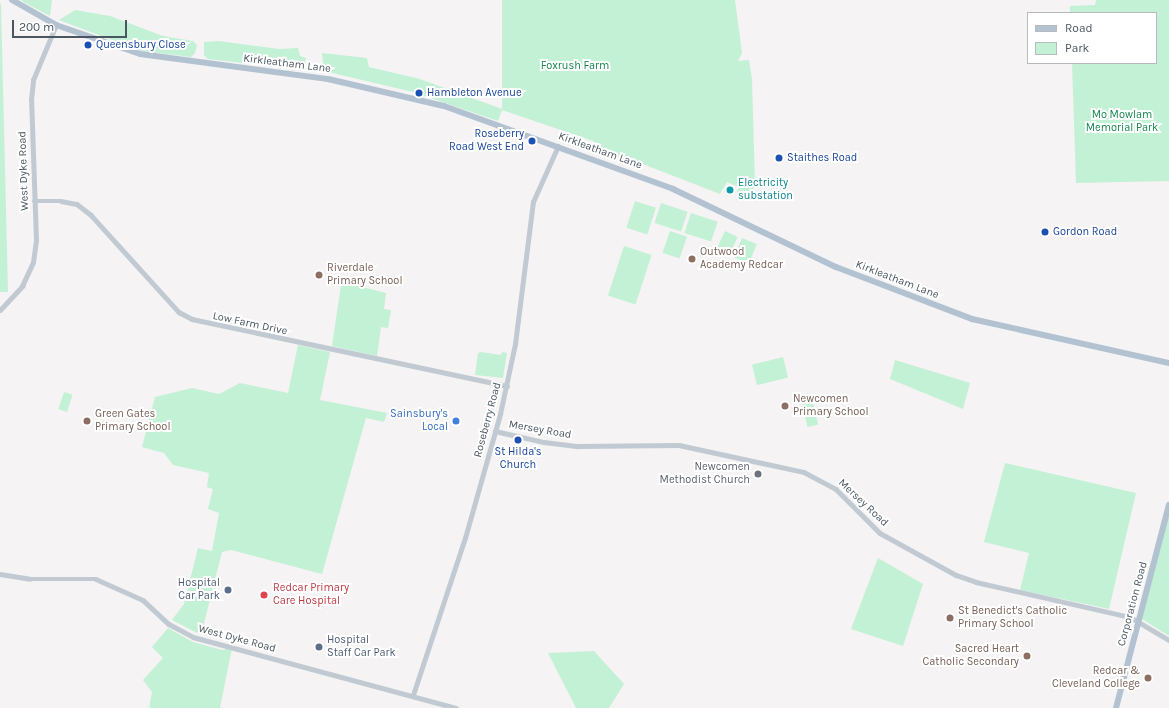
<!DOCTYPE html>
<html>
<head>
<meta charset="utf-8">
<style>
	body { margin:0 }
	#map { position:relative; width:1169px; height:708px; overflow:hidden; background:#f5f3f3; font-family:Karla,sans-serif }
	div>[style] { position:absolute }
	.green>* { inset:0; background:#c3f1d5; transform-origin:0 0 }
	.minor>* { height:4.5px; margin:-2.25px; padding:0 2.25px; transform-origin:2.25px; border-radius:2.25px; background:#c1cad2 }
	.major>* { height:6px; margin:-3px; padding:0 3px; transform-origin:3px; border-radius:3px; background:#b3c2d1 }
	.dots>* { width:11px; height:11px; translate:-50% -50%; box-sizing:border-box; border:2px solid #fff; border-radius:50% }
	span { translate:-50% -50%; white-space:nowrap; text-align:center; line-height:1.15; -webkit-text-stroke:4px #fff; paint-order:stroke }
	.transit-label { font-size:11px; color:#164399 }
	.left { translate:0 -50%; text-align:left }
	.right { translate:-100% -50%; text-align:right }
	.street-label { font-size:11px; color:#4a5661 }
	.park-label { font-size:11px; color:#17864f }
	.culture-label { font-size:11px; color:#0d838f }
	.education-label { font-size:11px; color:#785e54 }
	.shop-label { font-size:11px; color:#366cbe }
	.worship-label { font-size:11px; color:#5b616d }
	.service-label { font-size:11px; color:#4e5e75 }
	.health-label { font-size:11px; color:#be3a42 }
	.legend { position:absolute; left:1027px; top:12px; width:130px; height:52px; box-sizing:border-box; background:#fff; border:1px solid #b7bbc0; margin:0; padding:5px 7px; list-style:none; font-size:12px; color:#4a5661 }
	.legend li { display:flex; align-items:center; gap:8px; height:20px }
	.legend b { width:20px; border:1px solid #b7bbc0 }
	.scale { position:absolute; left:12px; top:20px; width:115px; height:18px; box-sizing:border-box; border:2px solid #4a5661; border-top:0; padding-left:5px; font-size:12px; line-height:14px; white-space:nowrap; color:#4a5661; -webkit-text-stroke:3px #fff; paint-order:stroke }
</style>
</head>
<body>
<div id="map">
	<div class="green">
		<i style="clip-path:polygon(21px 0,52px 0,50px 16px,25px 3px)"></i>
		<i style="clip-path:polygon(502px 0,735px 0,742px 53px,738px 61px,749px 60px,752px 79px,755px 186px,749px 198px,737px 191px,739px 187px,727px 182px,720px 194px,635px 161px,628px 165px,593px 141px,502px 110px,498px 121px,413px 92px,324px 71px,322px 53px,367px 58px,369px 67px,420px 79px,502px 109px)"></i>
		<i style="clip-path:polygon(1096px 0,1169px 0,1169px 181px,1076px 183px,1072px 63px,1156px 63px,1156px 13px,1070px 13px,1070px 6px,1095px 5px)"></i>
		<i style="clip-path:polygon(0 3px,1px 4px,8px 292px,0 292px)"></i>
		<i style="clip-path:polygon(75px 10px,110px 16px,163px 36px,193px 41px,197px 45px,195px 53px,191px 57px,141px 51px,59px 20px)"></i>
		<i style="clip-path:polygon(218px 41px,279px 49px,298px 48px,300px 56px,306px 58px,303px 68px,288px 68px,208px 59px,204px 55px,204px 42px)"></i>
		<i style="left:635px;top:201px;width:22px;height:28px;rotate:18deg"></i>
		<i style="left:661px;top:203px;width:28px;height:21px;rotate:18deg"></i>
		<i style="left:691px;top:213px;width:28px;height:21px;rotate:18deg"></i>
		<i style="left:670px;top:231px;width:18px;height:23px;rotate:19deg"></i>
		<i style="left:725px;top:231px;width:14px;height:21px;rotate:25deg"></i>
		<i style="left:742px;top:238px;width:16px;height:21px;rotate:22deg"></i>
		<i style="left:624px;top:246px;width:29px;height:52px;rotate:18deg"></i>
		<i style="clip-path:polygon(341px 285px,355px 285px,386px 293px,384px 309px,391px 310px,388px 328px,381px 327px,377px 356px,332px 346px)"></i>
		<i style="clip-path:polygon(298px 345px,330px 352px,320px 400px,387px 413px,384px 422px,366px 418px,322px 574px,231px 550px,222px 552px,201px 635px,172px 620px,184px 604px,198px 548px,212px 551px,219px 513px,208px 509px,213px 489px,207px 487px,209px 473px,173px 465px,164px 453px,142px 447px,155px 397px,192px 388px,219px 394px,240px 383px,288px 393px)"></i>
		<i style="clip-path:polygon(481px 352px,501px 355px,502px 352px,507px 353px,503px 378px,475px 375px,478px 353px)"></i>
		<i style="left:783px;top:357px;width:21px;height:32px;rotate:76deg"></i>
		<i style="clip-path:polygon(895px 360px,970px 383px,963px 409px,890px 379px)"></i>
		<i style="left:64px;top:392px;width:9px;height:18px;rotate:18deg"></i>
		<i style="left:813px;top:402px;width:23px;height:11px;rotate:77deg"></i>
		<i style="clip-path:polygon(1005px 463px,1136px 493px,1109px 609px,1020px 590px,1029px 553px,984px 542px)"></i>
		<i style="clip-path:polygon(1169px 514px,1169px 636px,1142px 619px)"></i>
		<i style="clip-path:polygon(878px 558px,923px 584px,903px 646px,851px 629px)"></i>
		<i style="clip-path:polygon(168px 628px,193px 642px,222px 650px,232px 648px,220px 708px,149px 708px,152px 692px,143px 680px,163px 658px,152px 647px)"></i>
		<i style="clip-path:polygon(594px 651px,624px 684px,609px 708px,576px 708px,548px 653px)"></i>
	</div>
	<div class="minor">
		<i style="left:34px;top:201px;width:27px"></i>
		<i style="left:61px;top:201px;width:16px;rotate:11deg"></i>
		<i style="left:77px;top:204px;width:18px;rotate:38deg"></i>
		<i style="left:91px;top:215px;width:131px;rotate:47.8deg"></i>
		<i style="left:179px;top:312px;width:15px;rotate:28deg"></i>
		<i style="left:192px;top:319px;width:322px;rotate:12deg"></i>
		<i style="left:0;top:310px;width:33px;rotate:-47deg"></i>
		<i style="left:22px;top:286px;width:26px;rotate:-65deg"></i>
		<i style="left:33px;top:262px;width:22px;rotate:-82deg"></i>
		<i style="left:36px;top:240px;width:140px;rotate:-92deg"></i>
		<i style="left:31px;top:100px;width:20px;rotate:-84deg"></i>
		<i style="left:33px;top:80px;width:60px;rotate:-67.3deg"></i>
		<i style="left:495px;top:431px;width:50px;rotate:12.7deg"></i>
		<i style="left:544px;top:442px;width:34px;rotate:7deg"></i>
		<i style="left:578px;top:446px;width:101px;rotate:-0.6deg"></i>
		<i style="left:679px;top:445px;width:128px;rotate:12.2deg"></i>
		<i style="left:804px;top:472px;width:36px;rotate:28deg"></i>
		<i style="left:836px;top:489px;width:62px;rotate:45deg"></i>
		<i style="left:880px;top:533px;width:87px;rotate:28.9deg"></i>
		<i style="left:956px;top:575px;width:21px;rotate:19deg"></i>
		<i style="left:976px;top:582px;width:158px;rotate:12.8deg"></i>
		<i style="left:1130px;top:617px;width:45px;rotate:30.5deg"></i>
		<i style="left:0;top:574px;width:30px;rotate:9deg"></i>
		<i style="left:30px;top:579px;width:66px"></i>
		<i style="left:96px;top:579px;width:51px;rotate:24.1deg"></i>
		<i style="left:143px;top:600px;width:35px;rotate:43deg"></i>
		<i style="left:169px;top:624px;width:27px;rotate:28deg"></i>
		<i style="left:193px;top:637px;width:272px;rotate:15.1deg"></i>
		<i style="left:413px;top:695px;width:165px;rotate:-71.7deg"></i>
		<i style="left:465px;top:538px;width:129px;rotate:-74.2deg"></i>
		<i style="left:500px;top:414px;width:72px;rotate:-77.9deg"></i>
		<i style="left:515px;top:344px;width:143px;rotate:-82.8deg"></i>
		<i style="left:533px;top:202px;width:61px;rotate:-65.9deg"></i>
	</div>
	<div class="major">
		<i style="left:12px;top:0;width:51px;rotate:29.6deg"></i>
		<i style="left:56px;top:25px;width:89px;rotate:19deg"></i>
		<i style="left:140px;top:54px;width:190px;rotate:7.6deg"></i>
		<i style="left:328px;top:79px;width:119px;rotate:13.1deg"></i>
		<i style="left:444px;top:106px;width:244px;rotate:19.9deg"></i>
		<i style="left:673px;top:189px;width:181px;rotate:25.6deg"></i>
		<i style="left:836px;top:267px;width:146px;rotate:20.9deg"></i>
		<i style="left:972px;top:319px;width:202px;rotate:12.6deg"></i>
		<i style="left:1116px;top:708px;width:210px;rotate:-75.4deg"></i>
	</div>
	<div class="dots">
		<i style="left:88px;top:45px;background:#1a4fb4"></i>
		<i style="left:419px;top:93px;background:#1a4fb4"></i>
		<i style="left:532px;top:141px;background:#1a4fb4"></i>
		<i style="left:779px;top:158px;background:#1a4fb4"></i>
		<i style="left:730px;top:190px;background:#0f9aa8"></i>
		<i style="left:1045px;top:232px;background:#1a4fb4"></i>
		<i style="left:692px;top:259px;background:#8d6e63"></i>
		<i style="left:319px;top:275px;background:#8d6e63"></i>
		<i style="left:785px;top:406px;background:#8d6e63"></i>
		<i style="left:87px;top:421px;background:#8d6e63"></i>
		<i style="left:456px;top:421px;background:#3f7fe0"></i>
		<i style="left:518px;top:440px;background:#1a4fb4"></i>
		<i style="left:758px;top:474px;background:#6b7280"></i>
		<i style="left:228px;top:590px;background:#5c6f8a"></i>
		<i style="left:264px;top:595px;background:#e0444e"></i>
		<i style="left:950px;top:618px;background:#8d6e63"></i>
		<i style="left:319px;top:647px;background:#5c6f8a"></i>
		<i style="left:1027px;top:656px;background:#8d6e63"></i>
		<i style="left:1148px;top:678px;background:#8d6e63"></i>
	</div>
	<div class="transit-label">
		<span class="left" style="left:96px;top:45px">Queensbury Close</span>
		<span class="left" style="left:427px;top:93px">Hambleton Avenue</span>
		<span class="right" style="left:524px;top:141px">Roseberry<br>Road West End</span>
		<span class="left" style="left:787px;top:158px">Staithes Road</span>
		<span class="left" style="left:1053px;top:232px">Gordon Road</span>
		<span style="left:518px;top:459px">St Hilda's<br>Church</span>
	</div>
	<div class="street-label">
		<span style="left:287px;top:64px;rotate:7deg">Kirkleatham Lane</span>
		<span style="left:600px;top:151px;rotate:20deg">Kirkleatham Lane</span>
		<span style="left:24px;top:171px;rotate:-92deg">West Dyke Road</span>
		<span style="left:897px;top:280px;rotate:21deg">Kirkleatham Lane</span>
		<span style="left:250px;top:324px;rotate:12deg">Low Farm Drive</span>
		<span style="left:488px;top:420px;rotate:-75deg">Roseberry Road</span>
		<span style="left:540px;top:430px;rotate:10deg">Mersey Road</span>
		<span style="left:863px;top:503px;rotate:43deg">Mersey Road</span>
		<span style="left:1133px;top:604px;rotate:-75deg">Corporation Road</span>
		<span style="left:237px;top:639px;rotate:15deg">West Dyke Road</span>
	</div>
	<div class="park-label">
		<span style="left:575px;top:66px">Foxrush Farm</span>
		<span style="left:1122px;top:122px">Mo Mowlam<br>Memorial Park</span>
	</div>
	<div class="culture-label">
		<span class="left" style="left:738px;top:190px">Electricity<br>substation</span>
	</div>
	<div class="education-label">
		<span class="left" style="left:700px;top:259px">Outwood<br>Academy Redcar</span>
		<span class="left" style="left:327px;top:275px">Riverdale<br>Primary School</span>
		<span class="left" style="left:793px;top:406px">Newcomen<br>Primary School</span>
		<span class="left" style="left:95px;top:421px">Green Gates<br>Primary School</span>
		<span class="left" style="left:958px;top:618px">St Benedict's Catholic<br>Primary School</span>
		<span class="right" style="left:1019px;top:656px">Sacred Heart<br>Catholic Secondary</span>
		<span class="right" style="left:1140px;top:678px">Redcar &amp;<br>Cleveland College</span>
	</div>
	<div class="shop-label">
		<span class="right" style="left:448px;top:421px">Sainsbury's<br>Local</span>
	</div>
	<div class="worship-label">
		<span class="right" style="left:750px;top:474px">Newcomen<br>Methodist Church</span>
	</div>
	<div class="service-label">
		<span class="right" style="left:220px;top:590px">Hospital<br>Car Park</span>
		<span class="left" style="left:327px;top:647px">Hospital<br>Staff Car Park</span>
	</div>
	<div class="health-label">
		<span class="left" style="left:273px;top:595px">Redcar Primary<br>Care Hospital</span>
	</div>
	<ul class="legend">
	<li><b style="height:5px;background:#b3c2d1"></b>Road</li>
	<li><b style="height:11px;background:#c3f1d5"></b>Park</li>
	</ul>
	<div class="scale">200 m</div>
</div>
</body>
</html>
